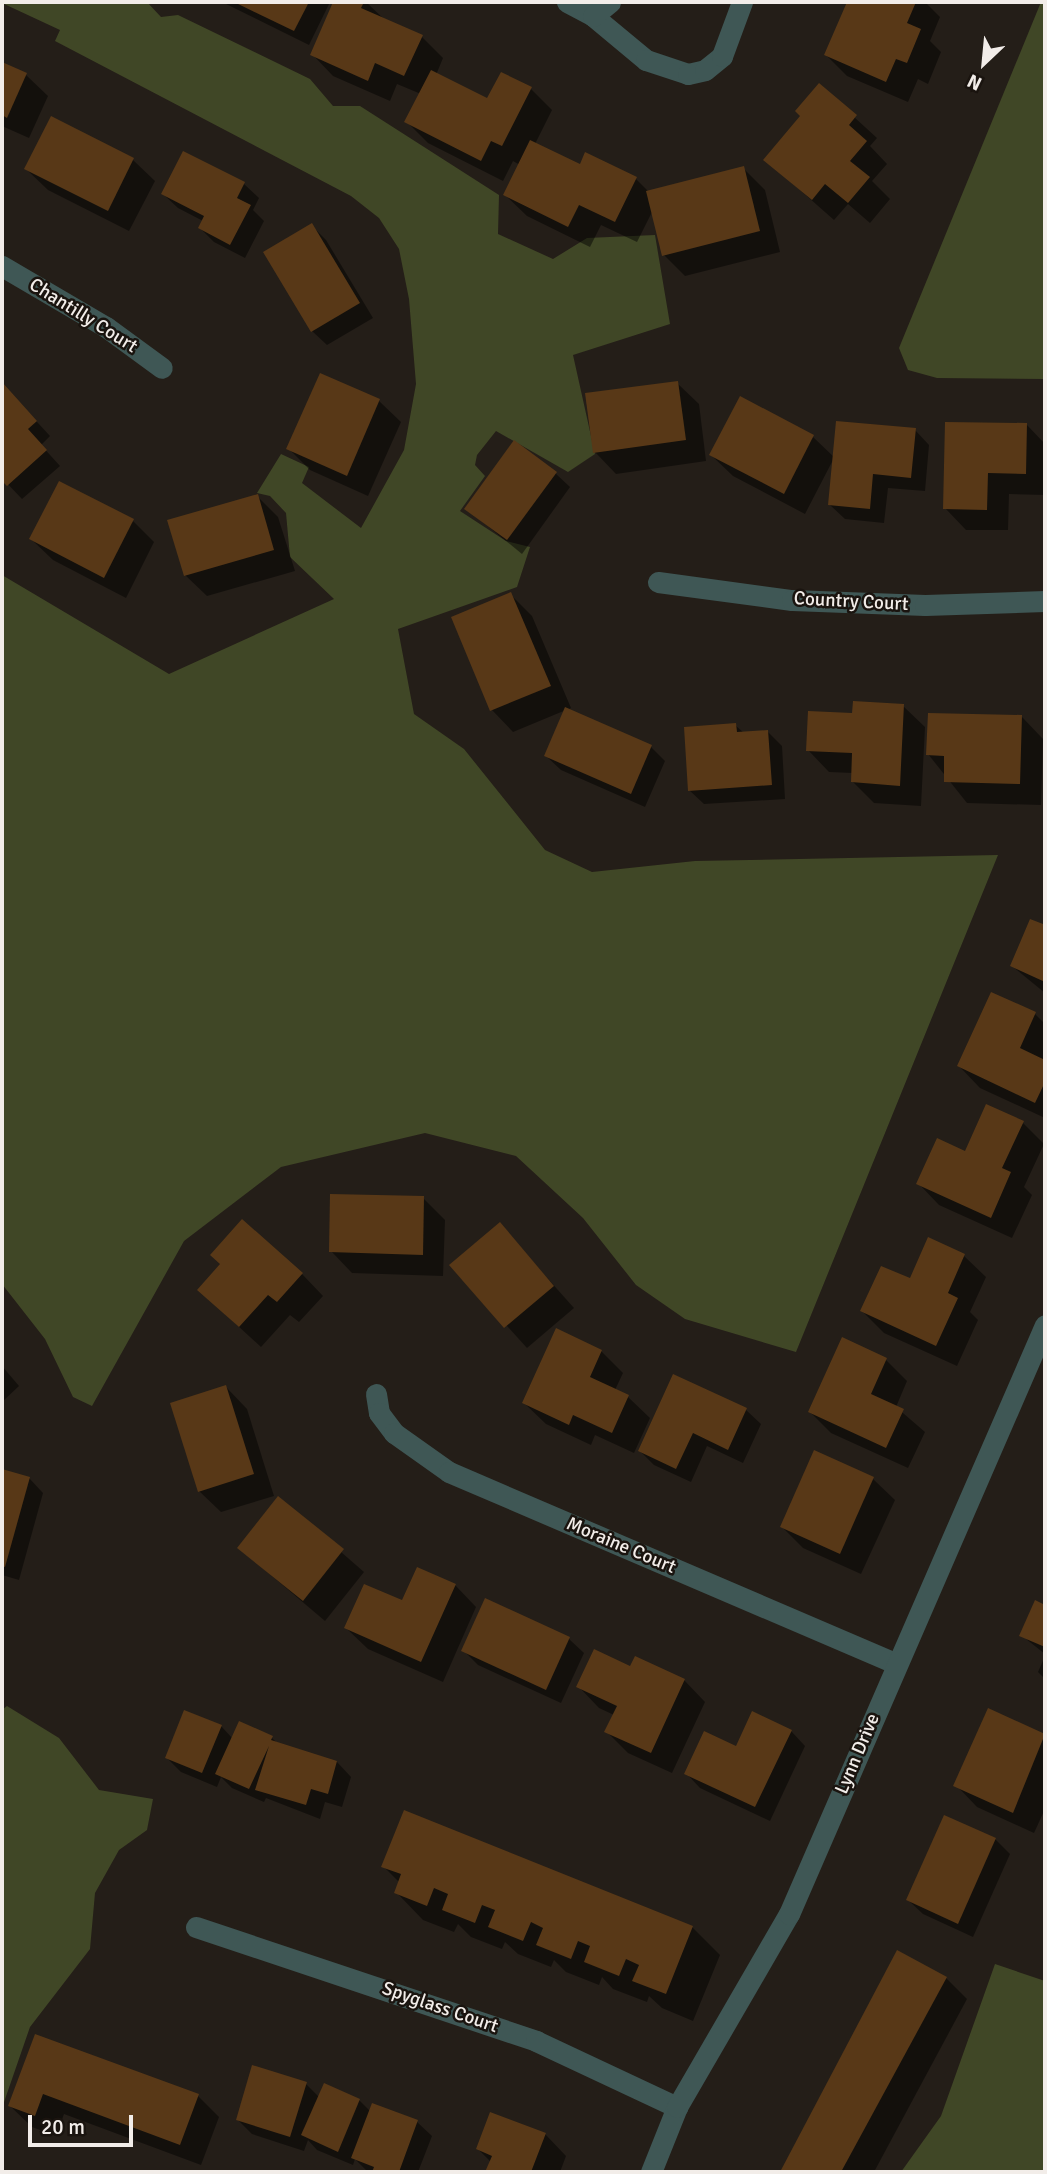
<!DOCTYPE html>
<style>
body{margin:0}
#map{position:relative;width:1047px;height:2174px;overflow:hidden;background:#241e18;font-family:Signika,sans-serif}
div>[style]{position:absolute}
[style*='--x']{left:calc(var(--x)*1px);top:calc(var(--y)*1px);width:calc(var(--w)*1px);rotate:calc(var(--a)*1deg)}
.green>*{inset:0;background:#404726}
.shadow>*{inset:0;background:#0007}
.building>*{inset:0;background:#583817}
.minor>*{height:21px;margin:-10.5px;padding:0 10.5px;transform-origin:10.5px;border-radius:10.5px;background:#3f5755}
span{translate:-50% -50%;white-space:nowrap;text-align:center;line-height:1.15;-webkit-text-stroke:5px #1a140f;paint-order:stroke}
.street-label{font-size:19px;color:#f2ede9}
.frame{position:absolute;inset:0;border:4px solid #f2ede9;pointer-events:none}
.north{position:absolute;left:949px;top:28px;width:70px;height:70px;-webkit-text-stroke:5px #1a140f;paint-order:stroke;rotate:206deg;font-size:19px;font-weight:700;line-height:28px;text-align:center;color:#f2ede9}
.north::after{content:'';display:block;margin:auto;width:24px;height:32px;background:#f2ede9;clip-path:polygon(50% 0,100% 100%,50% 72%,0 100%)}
.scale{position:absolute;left:28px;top:2115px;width:105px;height:32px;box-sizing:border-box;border:4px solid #f2ede9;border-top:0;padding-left:9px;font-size:21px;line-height:24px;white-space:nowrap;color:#f2ede9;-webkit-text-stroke:5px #1a140f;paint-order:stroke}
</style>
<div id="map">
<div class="green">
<div style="clip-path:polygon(147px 2px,161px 17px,178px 15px,310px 79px,333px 106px,360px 106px,499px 195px,498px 234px,553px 259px,587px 238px,655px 235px,670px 324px,573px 355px,595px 454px,568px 472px,496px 431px,477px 455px,475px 465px,485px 476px,460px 511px,506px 541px,530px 547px,517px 587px,398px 629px,414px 714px,464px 749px,545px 850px,592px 872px,695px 861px,998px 855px,796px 1352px,685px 1319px,636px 1285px,583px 1218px,516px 1156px,425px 1133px,281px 1167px,184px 1241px,92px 1406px,73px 1397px,45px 1339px,2px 1284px,2px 575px,169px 674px,334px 599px,290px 557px,286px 513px,270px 496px,257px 493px,281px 454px,309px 467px,302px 483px,361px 528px,404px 450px,416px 384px,409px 299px,399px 249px,379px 218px,351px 196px,55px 41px,60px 30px,2px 3px)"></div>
<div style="clip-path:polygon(1041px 2px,1045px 2px,1045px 379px,937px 378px,908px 370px,899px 348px)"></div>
<div style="clip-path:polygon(7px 1706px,59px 1738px,99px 1790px,153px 1799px,147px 1830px,119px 1850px,95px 1893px,90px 1949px,30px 2027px,2px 2108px,2px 1710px)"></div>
<div style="clip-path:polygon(995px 1964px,1045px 1981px,1045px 2172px,901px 2172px,941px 2116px)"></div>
</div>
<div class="shadow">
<div style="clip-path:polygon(222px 2px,330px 2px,309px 45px)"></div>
<div style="clip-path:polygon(335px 2px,366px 2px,385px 20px,422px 37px,443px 58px,436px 75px,488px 101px,531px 89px,552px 110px,535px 144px,580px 166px,636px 179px,649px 192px,743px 168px,765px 190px,780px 252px,685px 276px,664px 255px,653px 210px,637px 242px,601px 225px,590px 247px,527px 216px,505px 195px,520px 165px,513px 161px,503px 181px,428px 143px,407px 122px,421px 94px,397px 84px,390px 101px,333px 76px,312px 54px)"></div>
<div style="clip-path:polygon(849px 2px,925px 2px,940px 17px,930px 41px,941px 52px,928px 84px,918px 79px,908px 102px,847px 76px,826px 55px)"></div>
<div style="clip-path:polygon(2px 64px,26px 75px,48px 96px,29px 138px,2px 126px)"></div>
<div style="clip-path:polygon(819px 85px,877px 138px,870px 146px,887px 164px,872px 181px,890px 199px,870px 223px,848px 204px,834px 220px,766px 160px,802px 116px)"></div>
<div style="clip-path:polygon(52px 118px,133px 160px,155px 181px,129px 231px,48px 190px,26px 169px)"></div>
<div style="clip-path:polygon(184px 153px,244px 184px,259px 198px,253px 210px,264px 221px,245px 258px,214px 242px,200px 228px,203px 221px,178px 208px,163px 194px)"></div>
<div style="clip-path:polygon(311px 225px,326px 240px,373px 318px,327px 345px,312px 331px)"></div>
<div style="clip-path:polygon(321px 375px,379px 401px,401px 422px,368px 496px,310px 470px,288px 448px)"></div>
<div style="clip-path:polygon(677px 383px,699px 404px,706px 461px,616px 474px,595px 452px)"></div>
<div style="clip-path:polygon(2px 384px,50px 436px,41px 445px,60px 466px,22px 499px,2px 478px)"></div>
<div style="clip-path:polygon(1027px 425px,1045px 444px,1045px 495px,1009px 494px,1008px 530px,966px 530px,945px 508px)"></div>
<div style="clip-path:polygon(915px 430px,929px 445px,925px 491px,888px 488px,884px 523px,845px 519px,830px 505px,834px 458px,805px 514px,733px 476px,711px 455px,813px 437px,835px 458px)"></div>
<div style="clip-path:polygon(555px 473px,570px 487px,522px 554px,467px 509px)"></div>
<div style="clip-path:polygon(257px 496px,278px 517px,295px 571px,207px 596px,185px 575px)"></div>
<div style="clip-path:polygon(133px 521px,154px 542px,126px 598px,53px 560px,31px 539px)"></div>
<div style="clip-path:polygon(510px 594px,532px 616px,571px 708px,567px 710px,651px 747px,665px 761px,645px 807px,561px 770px,546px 756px,566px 710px,513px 732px,492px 710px,453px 618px)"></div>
<div style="clip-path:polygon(903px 706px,925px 727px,921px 806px,874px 803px,853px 782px,853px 773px,829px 772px,808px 750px,854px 715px)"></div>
<div style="clip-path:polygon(1022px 717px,1043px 739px,1041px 805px,967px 803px,928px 754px)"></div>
<div style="clip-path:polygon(735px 725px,744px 733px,767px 731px,782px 746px,785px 799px,704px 804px,689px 790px)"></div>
<div style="clip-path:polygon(1045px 923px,1045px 993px,1012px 966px)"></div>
<div style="clip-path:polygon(1035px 1014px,1045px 1024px,1045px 1118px,980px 1088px,959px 1066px)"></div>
<div style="clip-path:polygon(1023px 1123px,1044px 1144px,1024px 1187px,1032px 1195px,1012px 1238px,939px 1205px,918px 1183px)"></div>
<div style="clip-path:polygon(423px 1198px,445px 1220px,443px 1276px,352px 1273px,331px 1251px)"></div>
<div style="clip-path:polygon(499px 1224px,574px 1308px,527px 1348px,452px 1265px)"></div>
<div style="clip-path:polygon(964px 1256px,986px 1277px,970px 1312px,978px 1320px,957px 1366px,884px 1333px,862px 1311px,910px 1280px)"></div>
<div style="clip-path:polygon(302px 1274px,323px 1296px,299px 1322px,290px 1315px,261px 1347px,199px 1290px)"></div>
<div style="clip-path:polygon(601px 1351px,623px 1373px,615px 1390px,628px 1397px,650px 1418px,634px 1453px,595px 1435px,591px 1445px,546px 1424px,524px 1403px)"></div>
<div style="clip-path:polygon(886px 1360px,907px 1381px,896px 1407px,925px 1432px,908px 1468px,831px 1433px,810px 1412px)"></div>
<div style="clip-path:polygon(2px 1366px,19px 1386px,2px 1402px)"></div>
<div style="clip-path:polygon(674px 1376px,746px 1410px,761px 1424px,743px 1463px,707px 1446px,691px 1482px,654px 1465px,640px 1451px)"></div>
<div style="clip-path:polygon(226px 1387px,247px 1409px,274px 1496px,221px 1512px,199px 1491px)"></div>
<div style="clip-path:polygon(2px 1471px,29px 1478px,43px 1493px,19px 1580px,2px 1575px)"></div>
<div style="clip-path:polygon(873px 1479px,895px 1500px,861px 1574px,803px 1548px,782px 1527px)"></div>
<div style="clip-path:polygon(279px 1498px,364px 1572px,325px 1621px,239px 1548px)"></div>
<div style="clip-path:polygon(455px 1585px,476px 1607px,443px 1682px,368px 1649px,346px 1628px)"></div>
<div style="clip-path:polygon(486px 1601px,569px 1639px,584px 1653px,561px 1703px,478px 1665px,464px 1651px)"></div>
<div style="clip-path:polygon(1036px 1603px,1045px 1607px,1045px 1654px,1021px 1635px)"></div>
<div style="clip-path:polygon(1045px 1656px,1045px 1679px,1038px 1672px)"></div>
<div style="clip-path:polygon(631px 1668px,684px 1680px,705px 1702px,672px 1773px,628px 1753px,607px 1732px,614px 1715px,599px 1708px,578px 1686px)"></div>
<div style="clip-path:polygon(989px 1711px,1045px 1736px,1045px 1809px,1034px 1833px,977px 1807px,956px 1785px)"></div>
<div style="clip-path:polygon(221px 1726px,233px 1739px,272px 1738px,279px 1745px,337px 1762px,351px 1777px,342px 1807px,325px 1802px,320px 1819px,266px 1798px,264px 1802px,232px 1788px,221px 1777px,217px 1787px,181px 1772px,167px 1758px)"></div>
<div style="clip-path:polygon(791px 1731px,805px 1746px,770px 1821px,700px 1788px,686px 1773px,737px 1748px)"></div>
<div style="clip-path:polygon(995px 1839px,1010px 1854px,973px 1937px,923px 1914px,908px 1900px)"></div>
<div style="clip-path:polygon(383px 1866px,692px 1927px,720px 1955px,693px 2021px,662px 2008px,649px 1996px,647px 2002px,613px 1989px,602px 1977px,599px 1985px,566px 1972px,554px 1960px,551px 1967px,518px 1954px,505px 1942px,502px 1949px,471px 1937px,458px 1924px,454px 1932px,423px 1920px,396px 1892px,399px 1882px)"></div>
<div style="clip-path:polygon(898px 1953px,946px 1978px,967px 1999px,874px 2172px,782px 2172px)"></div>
<div style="clip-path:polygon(36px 2036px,198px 2096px,219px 2117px,201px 2165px,64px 2114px,56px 2136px,32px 2127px,10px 2106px)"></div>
<div style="clip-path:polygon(306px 2084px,319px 2097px,359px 2100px,370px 2111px,417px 2122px,432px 2136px,418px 2172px,368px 2172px,355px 2159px,353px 2165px,317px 2150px,308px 2140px,304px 2151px,252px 2134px,238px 2120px)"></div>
<div style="clip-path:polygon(545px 2134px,566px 2156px,560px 2172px,487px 2172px,491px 2162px,478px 2149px)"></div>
</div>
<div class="building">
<div style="clip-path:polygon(234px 2px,309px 2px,294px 31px)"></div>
<div style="clip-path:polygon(333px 2px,364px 2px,361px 8px,423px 35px,404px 76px,375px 63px,368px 81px,310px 55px)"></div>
<div style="clip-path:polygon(847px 2px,916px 2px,907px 23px,921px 29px,907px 63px,896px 59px,886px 82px,824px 55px)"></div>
<div style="clip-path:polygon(2px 62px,27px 73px,7px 118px,2px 115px)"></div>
<div style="clip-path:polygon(431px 70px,487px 98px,501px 72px,532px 87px,502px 146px,491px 141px,481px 161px,404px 122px)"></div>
<div style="clip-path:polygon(819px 83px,857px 115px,849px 125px,867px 141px,850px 161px,870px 177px,848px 203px,825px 184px,812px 200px,763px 160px,800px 116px,795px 111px)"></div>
<div style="clip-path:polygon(51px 116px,134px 158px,108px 211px,24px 169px)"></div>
<div style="clip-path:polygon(530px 140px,580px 164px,585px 152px,637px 177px,615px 222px,579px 205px,568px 227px,503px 195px)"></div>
<div style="clip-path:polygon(183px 151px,245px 182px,237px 198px,251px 205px,230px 245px,198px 228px,204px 216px,161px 194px)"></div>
<div style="clip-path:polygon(744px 166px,760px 231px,662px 256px,646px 191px)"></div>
<div style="clip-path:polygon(312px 223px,360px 303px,311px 332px,263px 252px)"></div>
<div style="clip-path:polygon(320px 373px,380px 399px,347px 476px,286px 449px)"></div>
<div style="clip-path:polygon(678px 381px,686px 440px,593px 453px,585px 393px)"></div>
<div style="clip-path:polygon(2px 382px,37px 421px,28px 429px,47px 450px,7px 486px,2px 481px)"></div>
<div style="clip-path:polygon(740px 396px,814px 435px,784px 494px,709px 455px)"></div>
<div style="clip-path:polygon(836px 421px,916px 428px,911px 478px,873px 474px,870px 509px,828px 505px)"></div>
<div style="clip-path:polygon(945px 422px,1027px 423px,1026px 474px,988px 473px,987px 510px,943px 509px)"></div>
<div style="clip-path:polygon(514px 440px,557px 472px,507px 540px,464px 509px)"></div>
<div style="clip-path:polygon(59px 481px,134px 519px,104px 578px,29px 539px)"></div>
<div style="clip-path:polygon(258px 494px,274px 550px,184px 576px,167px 520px)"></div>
<div style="clip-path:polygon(511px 592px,551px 686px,490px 711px,451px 617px)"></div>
<div style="clip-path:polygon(853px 701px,904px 704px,900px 786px,851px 782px,852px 753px,806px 751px,808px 711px,852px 713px)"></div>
<div style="clip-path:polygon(565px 707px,652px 745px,631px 794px,544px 756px)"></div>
<div style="clip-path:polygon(928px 713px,1022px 715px,1020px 784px,944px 782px,944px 756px,926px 755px)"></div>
<div style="clip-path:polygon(736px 723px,737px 732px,768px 730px,772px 785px,688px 791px,684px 727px)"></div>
<div style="clip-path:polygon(1030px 919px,1043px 924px,1045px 919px,1045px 982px,1010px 966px)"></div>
<div style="clip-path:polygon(991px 992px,1036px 1012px,1020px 1048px,1045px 1060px,1045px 1082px,1035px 1103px,957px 1066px)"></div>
<div style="clip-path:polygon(986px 1104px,1024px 1121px,1002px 1168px,1011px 1172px,991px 1218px,916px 1184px,937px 1138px,965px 1151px)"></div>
<div style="clip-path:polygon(330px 1194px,424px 1196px,423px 1255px,329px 1252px)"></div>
<div style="clip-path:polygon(242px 1219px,303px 1273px,277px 1302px,268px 1295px,239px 1327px,197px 1290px,220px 1264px,210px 1255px)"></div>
<div style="clip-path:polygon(500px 1222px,554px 1286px,504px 1328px,449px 1265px)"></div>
<div style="clip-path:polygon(928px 1237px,965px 1254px,948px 1293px,958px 1298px,936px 1346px,860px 1311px,881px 1266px,910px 1278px)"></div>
<div style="clip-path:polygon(556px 1328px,602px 1350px,590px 1377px,629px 1395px,612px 1433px,573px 1415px,569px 1425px,522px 1403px)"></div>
<div style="clip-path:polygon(842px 1337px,887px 1358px,871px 1394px,904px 1409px,886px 1448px,808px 1412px)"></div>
<div style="clip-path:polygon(673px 1374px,747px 1408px,728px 1450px,693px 1433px,676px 1469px,638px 1451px)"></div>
<div style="clip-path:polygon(226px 1385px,254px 1474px,198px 1492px,170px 1403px)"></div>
<div style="clip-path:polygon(814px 1450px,874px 1477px,840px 1554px,780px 1527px)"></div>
<div style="clip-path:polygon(2px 1469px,30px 1477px,5px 1567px,2px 1566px)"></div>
<div style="clip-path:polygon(278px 1496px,344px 1549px,303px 1601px,237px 1548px)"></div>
<div style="clip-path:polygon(417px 1567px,456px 1584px,421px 1662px,344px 1628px,364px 1584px,402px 1600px)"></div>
<div style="clip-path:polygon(485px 1598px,570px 1637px,546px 1690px,461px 1651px)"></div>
<div style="clip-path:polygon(1035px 1600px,1045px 1605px,1045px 1647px,1019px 1636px)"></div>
<div style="clip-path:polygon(594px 1649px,630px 1666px,635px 1656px,685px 1679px,651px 1753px,604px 1732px,617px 1706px,576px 1687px)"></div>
<div style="clip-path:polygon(988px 1708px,1045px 1734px,1013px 1813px,953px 1786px)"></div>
<div style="clip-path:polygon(184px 1710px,222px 1725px,202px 1773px,165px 1758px)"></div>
<div style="clip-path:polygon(752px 1711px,792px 1730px,755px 1807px,684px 1774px,704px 1731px,736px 1746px)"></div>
<div style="clip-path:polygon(239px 1721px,273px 1736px,271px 1740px,337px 1761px,328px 1794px,311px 1789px,306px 1805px,255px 1790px,269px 1746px,249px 1789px,215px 1774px)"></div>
<div style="clip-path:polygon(404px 1810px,693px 1926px,666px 1994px,632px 1981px,639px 1965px,626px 1959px,619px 1976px,584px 1962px,590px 1946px,578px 1941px,571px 1959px,536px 1945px,543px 1928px,531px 1922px,523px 1941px,488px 1927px,495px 1910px,482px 1905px,475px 1923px,442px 1910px,448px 1894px,434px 1888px,427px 1906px,394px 1893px,401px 1874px,381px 1867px)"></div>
<div style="clip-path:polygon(944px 1815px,996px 1838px,958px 1924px,906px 1900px)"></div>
<div style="clip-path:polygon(897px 1950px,947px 1977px,841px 2172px,780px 2172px)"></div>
<div style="clip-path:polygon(35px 2034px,199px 2094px,180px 2145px,43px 2094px,35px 2116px,8px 2106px)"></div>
<div style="clip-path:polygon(252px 2065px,307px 2082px,290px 2137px,236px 2120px)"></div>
<div style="clip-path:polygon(324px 2083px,360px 2099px,338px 2152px,301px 2135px)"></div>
<div style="clip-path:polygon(372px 2103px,418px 2120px,399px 2172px,372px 2172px,374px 2167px,351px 2158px)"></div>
<div style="clip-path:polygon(490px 2112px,546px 2133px,531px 2172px,485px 2172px,492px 2156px,476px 2149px)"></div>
</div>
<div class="minor">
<div style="--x:567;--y:2;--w:30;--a:28"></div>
<div style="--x:593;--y:16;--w:69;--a:39.7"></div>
<div style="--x:646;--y:60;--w:44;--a:18.4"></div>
<div style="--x:688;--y:74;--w:17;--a:-13"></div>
<div style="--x:705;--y:70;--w:22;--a:-39"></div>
<div style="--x:722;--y:56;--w:58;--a:-69.7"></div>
<div style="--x:593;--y:16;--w:22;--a:-39"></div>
<div style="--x:2;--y:266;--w:121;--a:30.4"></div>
<div style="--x:106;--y:327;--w:69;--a:36.2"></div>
<div style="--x:658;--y:582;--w:135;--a:7.7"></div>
<div style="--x:792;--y:600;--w:133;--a:2.2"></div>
<div style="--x:925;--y:605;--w:120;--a:-1.9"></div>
<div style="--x:376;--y:1394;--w:19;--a:81"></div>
<div style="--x:379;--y:1413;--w:25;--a:53"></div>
<div style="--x:394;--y:1433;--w:67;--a:35.3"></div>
<div style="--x:449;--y:1472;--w:486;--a:23.2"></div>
<div style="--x:196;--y:1927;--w:359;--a:18.5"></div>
<div style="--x:536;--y:2041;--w:156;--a:25.1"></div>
<div style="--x:651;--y:2172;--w:70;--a:-68.2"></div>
<div style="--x:677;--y:2107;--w:223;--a:-59.9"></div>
<div style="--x:789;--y:1914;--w:642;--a:-66.51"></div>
</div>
<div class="street-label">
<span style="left:83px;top:316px;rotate:32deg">Chantilly Court</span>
<span style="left:851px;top:602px;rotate:3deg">Country Court</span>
<span style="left:621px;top:1546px;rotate:23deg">Moraine Court</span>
<span style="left:858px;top:1754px;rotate:-67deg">Lynn Drive</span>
<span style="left:440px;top:2008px;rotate:19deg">Spyglass Court</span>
</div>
<div class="frame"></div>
<div class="north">N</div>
<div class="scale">20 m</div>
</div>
